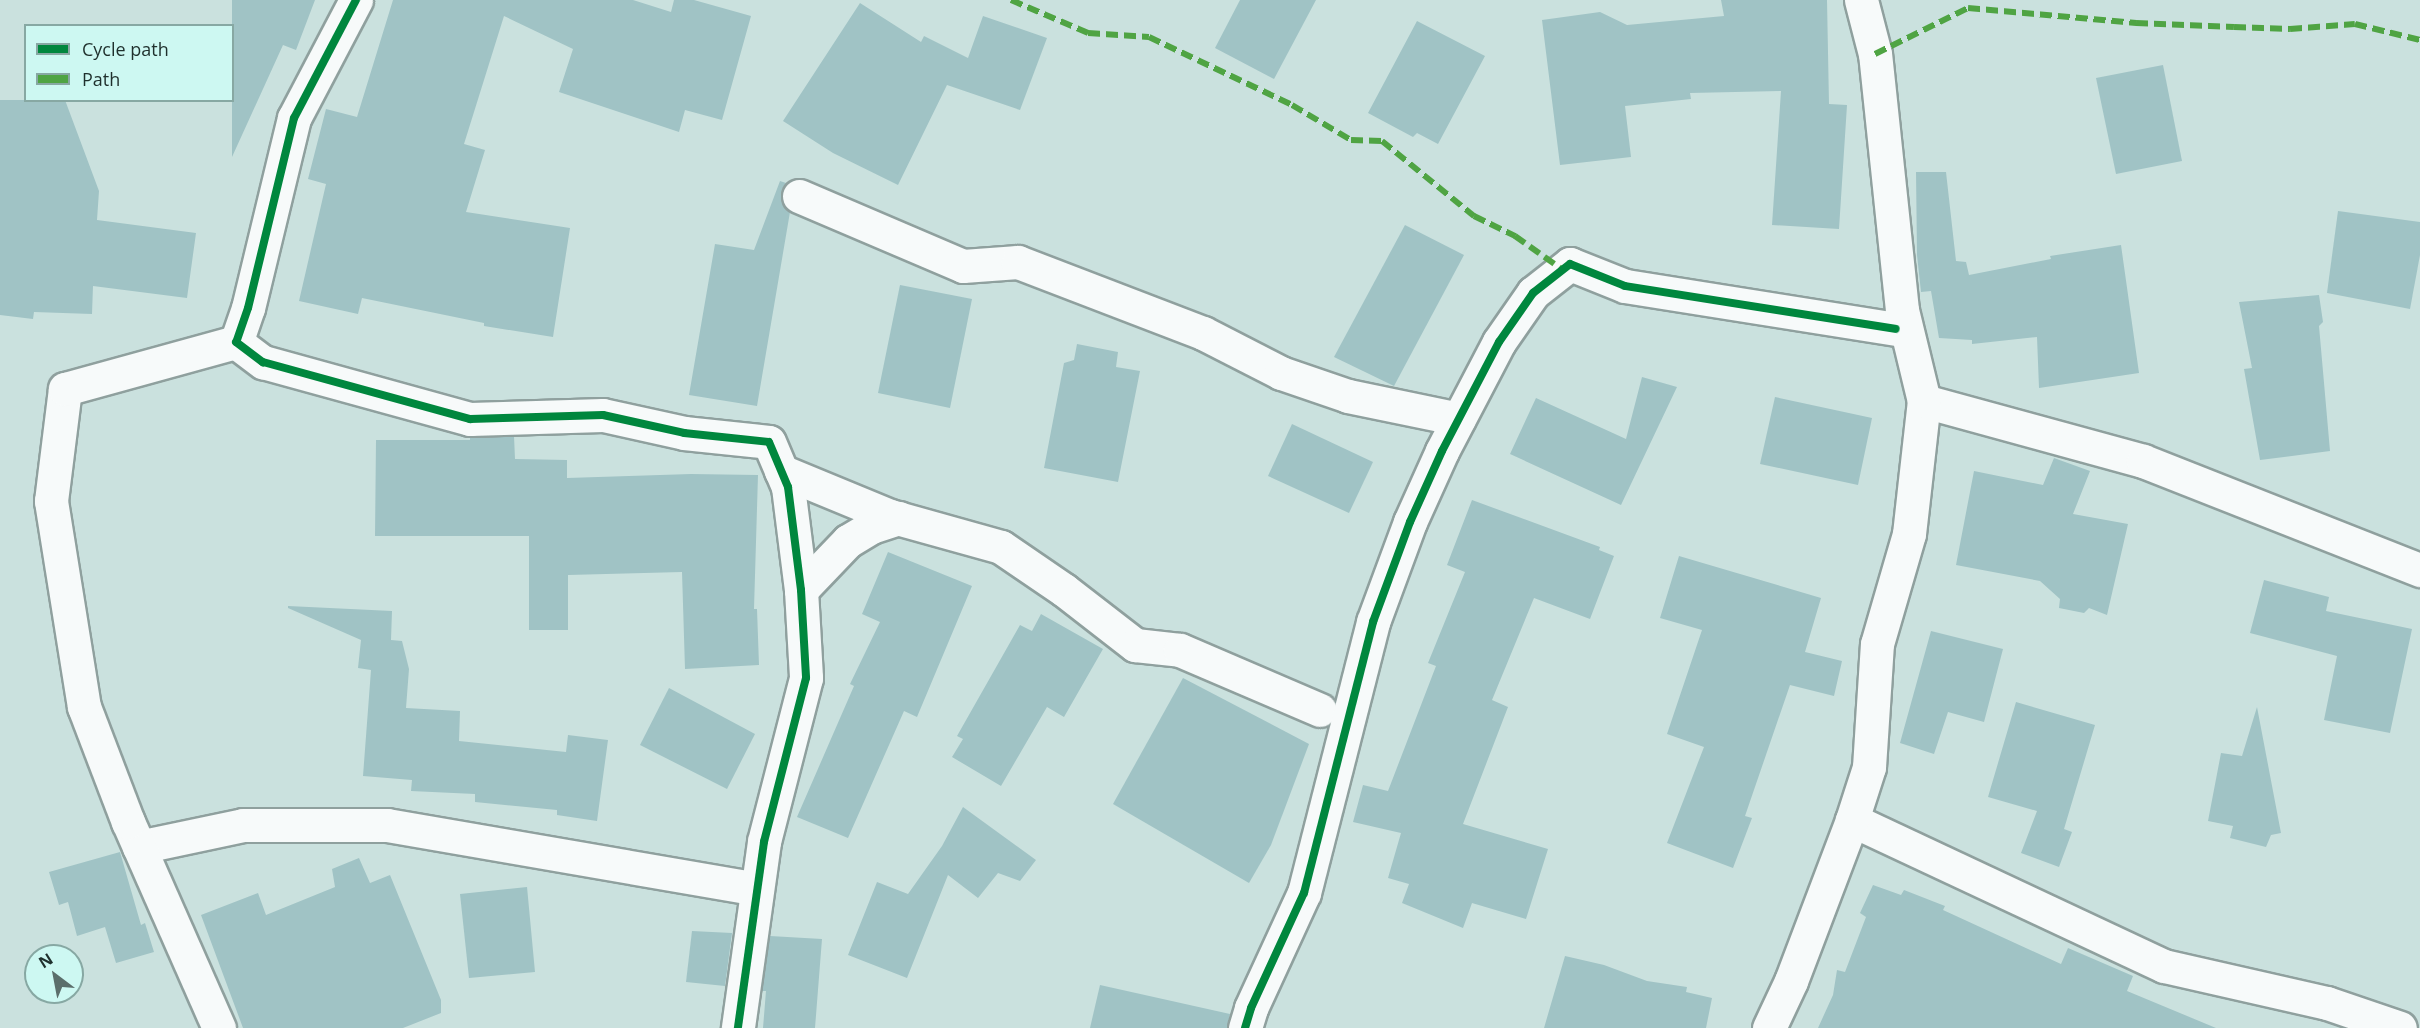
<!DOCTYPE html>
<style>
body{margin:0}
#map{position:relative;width:2420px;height:1028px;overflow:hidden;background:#cae1de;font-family:"Open Sans",sans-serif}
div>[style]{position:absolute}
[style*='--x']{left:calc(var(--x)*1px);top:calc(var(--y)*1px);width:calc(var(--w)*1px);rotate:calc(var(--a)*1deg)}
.building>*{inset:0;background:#a0c3c5}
.roads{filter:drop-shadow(2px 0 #8fa09e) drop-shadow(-2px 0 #8fa09e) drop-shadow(0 2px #8fa09e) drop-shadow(0 -2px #8fa09e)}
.minor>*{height:33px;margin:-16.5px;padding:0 16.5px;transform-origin:16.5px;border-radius:16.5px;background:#f7fafa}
.quiet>*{height:6px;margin-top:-3px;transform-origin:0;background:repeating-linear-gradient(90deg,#4fa443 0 12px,transparent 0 18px)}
.cycleway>*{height:8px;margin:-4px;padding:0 4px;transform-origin:4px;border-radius:4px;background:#00873e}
span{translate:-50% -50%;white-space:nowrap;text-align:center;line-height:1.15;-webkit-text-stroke:5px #cdf8f2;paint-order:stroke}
.legend{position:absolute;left:24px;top:24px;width:210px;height:78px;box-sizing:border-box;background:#cdf8f2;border:2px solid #87a8a3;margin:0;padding:8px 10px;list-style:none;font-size:18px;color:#1f302d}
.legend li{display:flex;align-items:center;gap:12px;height:30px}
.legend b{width:30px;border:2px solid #87a8a3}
.north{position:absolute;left:24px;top:944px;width:60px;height:60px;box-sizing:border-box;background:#cdf8f2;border:2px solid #87a8a3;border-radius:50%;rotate:328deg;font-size:16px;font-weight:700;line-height:24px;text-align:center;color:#1f302d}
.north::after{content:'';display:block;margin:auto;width:21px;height:27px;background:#5b6e6b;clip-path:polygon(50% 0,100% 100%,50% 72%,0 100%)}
</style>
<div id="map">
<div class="building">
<div style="clip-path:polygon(232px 0,315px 0,296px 50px,283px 45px,232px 157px)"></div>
<div style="clip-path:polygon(393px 0,633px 0,671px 12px,674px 0,694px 0,751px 16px,722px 120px,685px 110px,679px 132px,559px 92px,573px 49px,504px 16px,464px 144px,485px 150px,466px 212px,570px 228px,553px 337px,484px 326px,484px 323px,362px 298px,358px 314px,299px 301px,326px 184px,308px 179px,326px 109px,357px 117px)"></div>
<div style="clip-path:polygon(1240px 0,1316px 0,1274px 79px,1215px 48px)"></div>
<div style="clip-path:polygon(1721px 0,1827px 0,1829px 104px,1847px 105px,1839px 229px,1772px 225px,1781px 91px,1690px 93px,1691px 99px,1625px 106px,1631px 157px,1560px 165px,1542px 20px,1600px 12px,1627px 25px,1724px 16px)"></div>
<div style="clip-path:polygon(860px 3px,921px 42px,924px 36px,968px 58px,983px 16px,1047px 38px,1020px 110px,947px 85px,898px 185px,833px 153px,783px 121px)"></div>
<div style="clip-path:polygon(1417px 21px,1485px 56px,1438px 144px,1417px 133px,1413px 137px,1368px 113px)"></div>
<div style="clip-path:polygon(2163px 65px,2182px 161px,2116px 174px,2096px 78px)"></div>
<div style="clip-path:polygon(0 100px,65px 100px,99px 191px,97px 220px,196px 233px,187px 298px,93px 286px,92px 314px,34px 312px,33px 319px,0 315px)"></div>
<div style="clip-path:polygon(1916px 172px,1946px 172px,1956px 261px,1966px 262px,1969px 275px,2051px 259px,2050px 256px,2121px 245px,2139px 373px,2039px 388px,2037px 337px,1972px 344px,1972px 340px,1939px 338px,1931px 291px,1921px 292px,1917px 255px)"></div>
<div style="clip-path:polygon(780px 181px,786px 183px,782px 189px,781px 199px,790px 212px,757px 406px,689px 395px,715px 244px,754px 250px)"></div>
<div style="clip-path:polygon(2338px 211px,2420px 222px,2420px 255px,2410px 309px,2327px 293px)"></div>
<div style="clip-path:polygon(1405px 225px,1464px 255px,1394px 386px,1334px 357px)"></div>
<div style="clip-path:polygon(900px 285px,972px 299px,950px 408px,878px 393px)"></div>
<div style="clip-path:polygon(2319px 295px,2323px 322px,2319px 326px,2330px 451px,2260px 460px,2244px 369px,2252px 368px,2239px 302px)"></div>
<div style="clip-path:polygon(1077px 344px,1118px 352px,1116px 367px,1140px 371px,1118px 482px,1044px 468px,1064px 363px,1074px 360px)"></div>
<div style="clip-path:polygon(1642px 377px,1677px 387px,1621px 505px,1510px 454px,1536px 398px,1626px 439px)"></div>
<div style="clip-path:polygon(1775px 397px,1872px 418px,1858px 485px,1760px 464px)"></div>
<div style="clip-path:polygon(1292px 424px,1373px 462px,1349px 513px,1268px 476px)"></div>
<div style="clip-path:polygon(514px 436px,515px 459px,567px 460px,567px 478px,691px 474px,758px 475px,754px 609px,757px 609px,759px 665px,685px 669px,682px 572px,568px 575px,568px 630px,529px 630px,529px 536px,375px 536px,376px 440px,470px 440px,470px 438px)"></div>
<div style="clip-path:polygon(2054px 458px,2090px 471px,2073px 514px,2128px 524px,2107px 615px,2089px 608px,2084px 613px,2059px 608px,2060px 599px,2040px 581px,1956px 565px,1974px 471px,2043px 485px)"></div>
<div style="clip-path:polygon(1472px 500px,1600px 547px,1599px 550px,1614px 556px,1590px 619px,1534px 598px,1492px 700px,1508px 707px,1463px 824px,1548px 849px,1526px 919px,1472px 903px,1463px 928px,1402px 903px,1409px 884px,1388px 878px,1401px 833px,1353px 822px,1363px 785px,1388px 791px,1436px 666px,1428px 663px,1465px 572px,1447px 565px)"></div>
<div style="clip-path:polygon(888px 552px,972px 586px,917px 717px,904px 711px,848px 838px,797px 817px,854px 686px,850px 684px,880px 622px,862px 614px)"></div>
<div style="clip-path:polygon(1679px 556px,1821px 598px,1805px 652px,1842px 661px,1834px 696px,1790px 685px,1745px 816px,1752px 818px,1733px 868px,1667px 843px,1704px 747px,1667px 734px,1702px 630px,1660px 618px)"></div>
<div style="clip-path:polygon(2264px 580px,2329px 597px,2326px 611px,2412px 629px,2390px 733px,2324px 720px,2337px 656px,2250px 633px)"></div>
<div style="clip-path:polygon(288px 606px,392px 611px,391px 640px,402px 641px,409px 669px,406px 708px,460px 711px,459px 741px,566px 752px,568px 735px,608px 740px,597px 821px,557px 815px,557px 810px,475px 802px,475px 794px,411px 791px,412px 780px,363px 776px,371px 670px,358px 668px,361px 640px,288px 608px)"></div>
<div style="clip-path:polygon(1041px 614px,1103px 649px,1064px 717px,1047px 707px,1001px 786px,952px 757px,963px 739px,957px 736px,1020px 625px,1032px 631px)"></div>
<div style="clip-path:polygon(1931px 631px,2003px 649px,1984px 722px,1948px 712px,1934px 754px,1900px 743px)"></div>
<div style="clip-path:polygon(1183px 678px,1309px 744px,1271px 845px,1249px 883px,1113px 804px)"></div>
<div style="clip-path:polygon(669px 688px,755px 734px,727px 789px,640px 745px)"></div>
<div style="clip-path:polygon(2016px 702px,2095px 725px,2064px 829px,2072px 832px,2059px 867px,2021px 853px,2037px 811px,1988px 797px)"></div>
<div style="clip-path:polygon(2257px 707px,2281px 833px,2271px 835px,2266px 847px,2230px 838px,2233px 826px,2208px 821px,2221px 753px,2242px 756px)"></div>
<div style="clip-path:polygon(963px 807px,1036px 860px,1020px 881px,998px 873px,978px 898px,948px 875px,907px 978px,848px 955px,877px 882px,908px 894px,942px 846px)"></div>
<div style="clip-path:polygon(120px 852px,141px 925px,145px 923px,154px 952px,116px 963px,105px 927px,77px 936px,68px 902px,59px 905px,49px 872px)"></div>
<div style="clip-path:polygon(359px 858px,370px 883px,390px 875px,441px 1000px,441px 1013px,403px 1028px,243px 1028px,201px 915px,258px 893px,266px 915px,335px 887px,332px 869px)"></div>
<div style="clip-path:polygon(1873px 885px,1901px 895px,1904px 890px,1945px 906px,1943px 910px,2061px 964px,2068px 948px,2133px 976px,2127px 991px,2216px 1028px,1818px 1028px,1833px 995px,1837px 970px,1845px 972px,1866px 917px,1860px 913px)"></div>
<div style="clip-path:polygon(527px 887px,535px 972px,469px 978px,460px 894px)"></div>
<div style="clip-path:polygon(692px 931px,732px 933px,725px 986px,686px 982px)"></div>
<div style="clip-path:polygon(770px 936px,822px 939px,815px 1028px,763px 1028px,766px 991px,762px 991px)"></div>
<div style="clip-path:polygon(1565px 956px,1604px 965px,1647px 981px,1687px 987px,1686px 992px,1712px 998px,1706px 1028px,1544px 1028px)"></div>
<div style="clip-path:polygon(1100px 985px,1230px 1014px,1227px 1028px,1090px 1028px)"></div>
</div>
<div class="roads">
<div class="minor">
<div style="--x:356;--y:0;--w:133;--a:117.7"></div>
<div style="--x:294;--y:118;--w:195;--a:103.6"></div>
<div style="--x:248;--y:308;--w:36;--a:109"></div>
<div style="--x:236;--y:342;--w:34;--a:37"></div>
<div style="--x:263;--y:362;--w:215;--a:15.4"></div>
<div style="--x:470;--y:419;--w:133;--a:-1.7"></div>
<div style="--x:603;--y:415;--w:83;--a:12.5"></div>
<div style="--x:684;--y:433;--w:85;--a:6"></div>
<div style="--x:769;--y:442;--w:49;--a:67.1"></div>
<div style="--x:788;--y:487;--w:104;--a:82.8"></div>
<div style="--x:801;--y:590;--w:88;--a:86.7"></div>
<div style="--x:806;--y:678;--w:169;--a:104.4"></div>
<div style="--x:764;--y:842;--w:188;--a:98"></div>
<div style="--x:799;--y:196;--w:178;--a:23.1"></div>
<div style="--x:963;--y:266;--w:55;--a:-4.2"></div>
<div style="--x:1018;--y:262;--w:198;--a:21"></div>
<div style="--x:1203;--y:333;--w:88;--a:27.1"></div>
<div style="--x:1281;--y:373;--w:71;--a:18.9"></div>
<div style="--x:1348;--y:396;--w:113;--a:11.7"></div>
<div style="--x:1924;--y:401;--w:227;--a:15.3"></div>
<div style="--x:2143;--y:461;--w:298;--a:21.5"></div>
<div style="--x:781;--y:471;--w:118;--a:22.4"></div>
<div style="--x:890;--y:516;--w:115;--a:15.6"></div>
<div style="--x:1001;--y:547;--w:76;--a:34.3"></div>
<div style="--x:1064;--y:590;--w:90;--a:37.8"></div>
<div style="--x:1135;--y:645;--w:45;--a:6.3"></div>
<div style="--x:1180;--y:650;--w:152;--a:23.2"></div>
<div style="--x:801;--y:590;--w:68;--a:-46.2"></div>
<div style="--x:848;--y:541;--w:27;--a:-31"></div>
<div style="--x:871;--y:527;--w:29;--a:-18"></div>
<div style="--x:1852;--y:820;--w:344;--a:25.1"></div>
<div style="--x:2164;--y:966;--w:167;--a:12.8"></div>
<div style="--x:2327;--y:1003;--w:77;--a:18.9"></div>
<div style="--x:139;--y:847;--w:106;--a:-11.9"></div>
<div style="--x:243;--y:825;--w:144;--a:0"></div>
<div style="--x:387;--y:825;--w:375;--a:9.8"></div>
<div style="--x:219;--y:1028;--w:225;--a:-113.8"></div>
<div style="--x:128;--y:822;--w:123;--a:-110.9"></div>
<div style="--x:84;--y:707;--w:209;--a:-99.1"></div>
<div style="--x:51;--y:501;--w:113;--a:-82.9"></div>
<div style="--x:65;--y:389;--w:177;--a:-15.4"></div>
<div style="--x:1245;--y:1028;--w:21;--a:-73"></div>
<div style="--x:1251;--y:1008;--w:127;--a:-65.3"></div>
<div style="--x:1304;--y:893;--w:280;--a:-75.7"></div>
<div style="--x:1373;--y:622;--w:107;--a:-69.7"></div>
<div style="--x:1410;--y:522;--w:78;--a:-65.7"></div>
<div style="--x:1442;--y:451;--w:123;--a:-62.4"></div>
<div style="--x:1499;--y:342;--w:60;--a:-55.2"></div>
<div style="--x:1533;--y:293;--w:47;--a:-38.1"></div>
<div style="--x:1570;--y:264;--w:59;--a:21.8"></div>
<div style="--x:1625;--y:286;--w:274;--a:9"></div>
<div style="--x:1769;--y:1028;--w:52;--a:-64.9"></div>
<div style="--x:1791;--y:981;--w:172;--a:-69.2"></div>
<div style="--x:1852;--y:820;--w:56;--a:-72.2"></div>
<div style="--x:1869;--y:767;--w:123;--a:-86.3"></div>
<div style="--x:1877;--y:644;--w:115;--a:-73.8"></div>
<div style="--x:1909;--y:534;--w:134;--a:-83.6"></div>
<div style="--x:1924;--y:401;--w:94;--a:-103.6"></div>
<div style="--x:1902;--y:310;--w:257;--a:-96"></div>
<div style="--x:1875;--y:54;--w:56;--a:-104.5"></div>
</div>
</div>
<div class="quiet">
<div style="--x:1011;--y:0;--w:84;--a:23.2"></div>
<div style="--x:1088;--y:33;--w:61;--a:3.8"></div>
<div style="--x:1149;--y:37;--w:158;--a:25.4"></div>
<div style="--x:1292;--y:105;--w:69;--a:30.7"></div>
<div style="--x:1351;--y:140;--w:31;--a:2"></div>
<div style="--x:1382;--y:141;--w:119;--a:39.2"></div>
<div style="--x:1474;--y:216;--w:46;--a:26"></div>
<div style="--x:1515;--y:236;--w:59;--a:35.3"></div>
<div style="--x:1875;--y:54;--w:104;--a:-26.3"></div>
<div style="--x:1968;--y:8;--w:169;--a:5.1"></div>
<div style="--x:2136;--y:23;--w:98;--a:2.3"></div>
<div style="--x:2234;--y:27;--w:56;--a:2"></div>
<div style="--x:2290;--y:29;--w:65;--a:-4.4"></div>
<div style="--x:2355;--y:24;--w:67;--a:13.8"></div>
</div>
<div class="cycleway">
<div style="--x:356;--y:0;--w:133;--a:117.7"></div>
<div style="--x:294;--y:118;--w:195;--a:103.6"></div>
<div style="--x:248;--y:308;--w:36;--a:109"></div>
<div style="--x:236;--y:342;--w:34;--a:37"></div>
<div style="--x:263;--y:362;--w:215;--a:15.4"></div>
<div style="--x:470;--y:419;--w:133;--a:-1.7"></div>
<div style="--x:603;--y:415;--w:83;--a:12.5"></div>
<div style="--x:684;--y:433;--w:85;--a:6"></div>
<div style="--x:769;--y:442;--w:49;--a:67.1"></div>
<div style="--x:788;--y:487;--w:104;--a:82.8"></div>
<div style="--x:801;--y:590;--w:88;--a:86.7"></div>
<div style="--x:806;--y:678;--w:169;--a:104.4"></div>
<div style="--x:764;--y:842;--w:188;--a:98"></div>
<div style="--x:1245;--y:1028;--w:21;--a:-73"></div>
<div style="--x:1251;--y:1008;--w:127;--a:-65.3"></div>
<div style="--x:1304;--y:893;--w:280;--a:-75.7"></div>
<div style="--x:1373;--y:622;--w:107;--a:-69.7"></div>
<div style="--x:1410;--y:522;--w:78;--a:-65.7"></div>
<div style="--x:1442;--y:451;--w:123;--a:-62.4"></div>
<div style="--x:1499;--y:342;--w:60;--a:-55.2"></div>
<div style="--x:1533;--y:293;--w:47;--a:-38.1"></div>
<div style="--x:1570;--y:264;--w:59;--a:21.8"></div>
<div style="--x:1625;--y:286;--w:274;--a:9"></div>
</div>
<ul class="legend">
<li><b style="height:8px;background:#00873e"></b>Cycle path</li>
<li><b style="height:8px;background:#4fa443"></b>Path</li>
</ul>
<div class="north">N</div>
</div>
